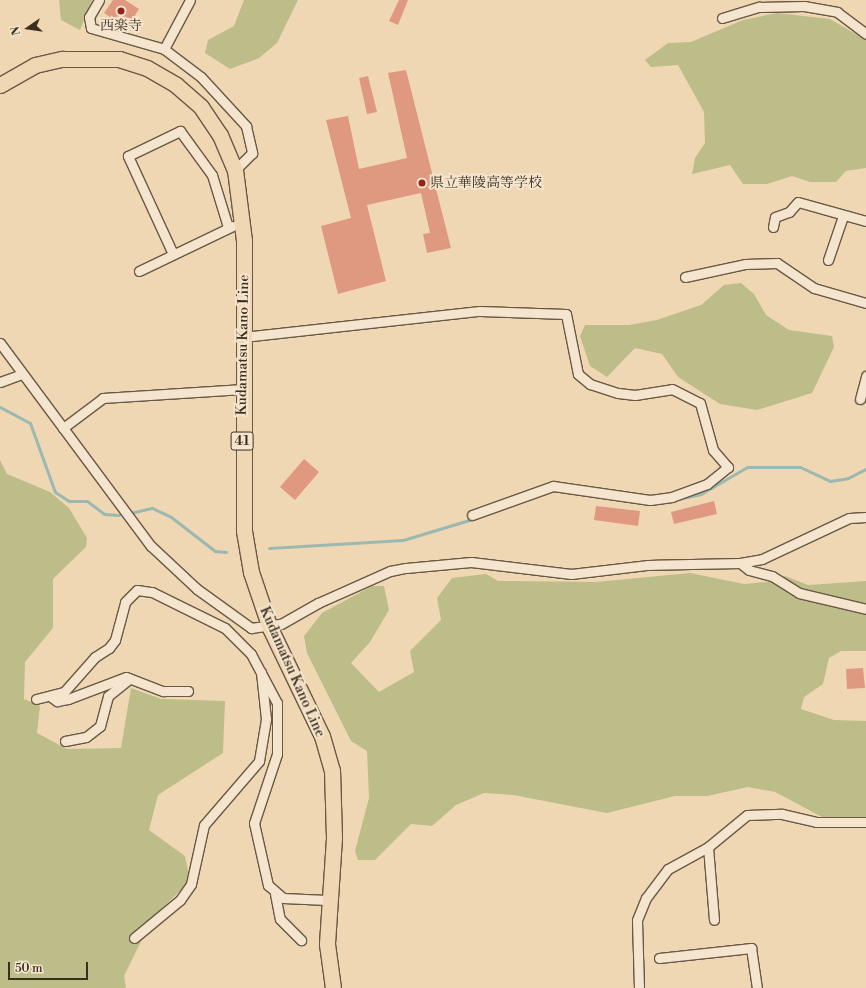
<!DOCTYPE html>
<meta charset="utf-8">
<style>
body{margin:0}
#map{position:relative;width:866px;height:988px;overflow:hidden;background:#f0d7b3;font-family:"Libre Bodoni","Noto Serif JP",serif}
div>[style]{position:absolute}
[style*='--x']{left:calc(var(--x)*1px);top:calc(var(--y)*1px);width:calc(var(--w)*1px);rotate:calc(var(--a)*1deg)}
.green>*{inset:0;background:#bdbd8a}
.stream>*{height:3px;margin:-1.5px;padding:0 1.5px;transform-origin:1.5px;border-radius:1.5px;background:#9bb8b1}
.building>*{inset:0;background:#df9980}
.roads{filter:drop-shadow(1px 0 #685844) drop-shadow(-1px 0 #685844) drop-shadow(0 1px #685844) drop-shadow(0 -1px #685844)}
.minor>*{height:9px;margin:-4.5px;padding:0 4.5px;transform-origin:4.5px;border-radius:4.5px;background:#f5e5ce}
.primary>*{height:15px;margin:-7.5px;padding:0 7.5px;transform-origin:7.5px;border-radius:7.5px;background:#f0d7b3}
.dots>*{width:11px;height:11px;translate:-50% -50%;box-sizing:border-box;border:2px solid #f5e5ce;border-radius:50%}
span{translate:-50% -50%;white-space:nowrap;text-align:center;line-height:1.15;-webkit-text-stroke:4px #f5e5ce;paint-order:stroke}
.shield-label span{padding:1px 3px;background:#f5e5ce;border:1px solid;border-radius:3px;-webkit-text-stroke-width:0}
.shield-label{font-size:13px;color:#3b2e1f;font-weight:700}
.poi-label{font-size:14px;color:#3b2e1f}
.left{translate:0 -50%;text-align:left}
.street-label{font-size:14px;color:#3b2e1f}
.north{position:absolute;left:8px;top:8px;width:40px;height:40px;-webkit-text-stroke:3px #f5e5ce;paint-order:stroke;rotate:257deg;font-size:11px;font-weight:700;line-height:16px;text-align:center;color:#3b2e1f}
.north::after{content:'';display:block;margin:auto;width:14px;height:18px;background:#3b2e1f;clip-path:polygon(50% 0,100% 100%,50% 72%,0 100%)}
.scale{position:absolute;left:8px;top:962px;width:80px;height:18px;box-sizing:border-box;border:2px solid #3b2e1f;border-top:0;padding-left:5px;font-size:12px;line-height:14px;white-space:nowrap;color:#3b2e1f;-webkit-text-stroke:3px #f5e5ce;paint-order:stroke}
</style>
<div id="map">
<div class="green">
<div style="clip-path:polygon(59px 0,92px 0,80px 30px,61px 20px)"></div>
<div style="clip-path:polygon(244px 0,298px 0,277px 43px,259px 58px,230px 69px,205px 53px,208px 40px,234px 26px)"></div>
<div style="clip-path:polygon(777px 13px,830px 19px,866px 40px,866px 168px,846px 171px,836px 182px,810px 182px,792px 176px,767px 184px,743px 184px,730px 165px,692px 174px,695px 158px,705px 143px,704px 112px,678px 65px,651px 67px,645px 60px,668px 43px,691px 42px,743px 20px)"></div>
<div style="clip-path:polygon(741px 283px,754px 294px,766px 315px,789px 330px,832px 336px,834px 347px,812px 393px,757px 410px,720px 404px,678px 377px,662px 354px,635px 348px,607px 377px,590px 366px,580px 336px,585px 325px,629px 325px,657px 320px,701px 305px,724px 285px)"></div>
<div style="clip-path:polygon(0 460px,7px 474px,50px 492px,69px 508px,87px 538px,86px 547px,53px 579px,53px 628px,25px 662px,24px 699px,40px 706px,37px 733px,67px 749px,121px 748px,131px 688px,161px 699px,225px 701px,223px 753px,158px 795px,149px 830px,185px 856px,190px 881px,153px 917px,124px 976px,126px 988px,0 988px)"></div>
<div style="clip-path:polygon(690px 573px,744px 584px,767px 582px,785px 576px,808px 585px,866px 581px,866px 651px,841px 651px,829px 658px,823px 684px,804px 697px,801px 709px,834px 720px,866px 721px,866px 828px,822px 817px,775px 792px,748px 787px,707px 796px,675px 796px,607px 813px,513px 795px,484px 793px,456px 805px,432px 826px,411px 824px,375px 860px,358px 860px,355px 851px,369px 798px,367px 751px,351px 741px,307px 653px,304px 636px,322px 613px,372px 586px,384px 586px,389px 610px,370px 642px,351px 663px,379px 692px,414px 672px,410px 651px,441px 620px,437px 598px,452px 578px,486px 574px,498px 581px,596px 582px)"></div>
</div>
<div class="stream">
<div style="--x:0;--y:407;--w:34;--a:28"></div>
<div style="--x:30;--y:423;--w:73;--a:70.1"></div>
<div style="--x:55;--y:492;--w:17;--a:33"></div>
<div style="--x:69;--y:501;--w:18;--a:0"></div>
<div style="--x:87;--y:501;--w:21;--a:37"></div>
<div style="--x:104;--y:514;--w:15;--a:4"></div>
<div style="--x:659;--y:503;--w:43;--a:-12.1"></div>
<div style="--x:701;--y:494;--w:53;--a:-30.4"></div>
<div style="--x:747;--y:467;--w:53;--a:0"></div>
<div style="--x:800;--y:467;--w:33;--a:25"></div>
<div style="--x:830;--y:481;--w:18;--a:-9"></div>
<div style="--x:848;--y:478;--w:20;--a:-27"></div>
<div style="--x:130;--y:513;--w:23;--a:-13"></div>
<div style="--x:152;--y:508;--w:21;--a:25"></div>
<div style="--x:171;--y:517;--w:56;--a:37.7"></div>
<div style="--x:215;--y:551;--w:11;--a:5"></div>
<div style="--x:269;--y:548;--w:134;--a:-3.4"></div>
<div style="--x:403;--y:540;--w:76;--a:-16.8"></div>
</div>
<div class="building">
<div style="clip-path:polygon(113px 0,125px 0,139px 9px,127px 28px,104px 13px)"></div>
<div style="clip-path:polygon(399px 0,408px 0,398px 25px,389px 21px)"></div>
<div style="clip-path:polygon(406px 70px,451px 248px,427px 253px,423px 234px,430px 233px,421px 193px,367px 205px,386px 281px,338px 294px,321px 226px,351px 218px,326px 120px,348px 116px,359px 169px,407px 158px,388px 73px)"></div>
<div style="clip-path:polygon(368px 76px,377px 112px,367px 114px,359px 78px)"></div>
<div style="clip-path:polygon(304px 459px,319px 472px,295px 500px,280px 487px)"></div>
<div style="clip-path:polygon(714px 501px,717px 514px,674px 524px,671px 512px)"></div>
<div style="clip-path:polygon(596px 506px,640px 511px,638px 526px,594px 520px)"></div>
<div style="clip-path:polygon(863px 668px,865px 688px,847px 689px,846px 669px)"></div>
</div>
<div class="roads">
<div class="minor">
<div style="--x:99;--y:0;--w:20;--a:120"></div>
<div style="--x:89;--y:17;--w:11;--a:80"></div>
<div style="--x:91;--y:28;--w:76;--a:16"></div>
<div style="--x:164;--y:49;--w:55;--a:-62"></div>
<div style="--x:722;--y:18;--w:39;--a:-17"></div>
<div style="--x:759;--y:7;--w:45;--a:-1.3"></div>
<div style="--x:804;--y:6;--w:34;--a:10"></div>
<div style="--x:837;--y:12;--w:36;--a:37"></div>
<div style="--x:164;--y:49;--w:46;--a:37.1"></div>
<div style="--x:201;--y:77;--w:67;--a:47.4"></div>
<div style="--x:246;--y:126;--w:28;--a:77"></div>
<div style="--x:252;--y:153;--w:24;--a:135"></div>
<div style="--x:773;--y:227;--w:10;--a:-79"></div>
<div style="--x:775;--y:217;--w:15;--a:-20"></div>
<div style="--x:789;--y:212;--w:13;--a:-48"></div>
<div style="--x:798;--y:202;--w:71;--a:15.6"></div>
<div style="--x:173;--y:254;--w:108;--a:-114.7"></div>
<div style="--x:128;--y:156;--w:58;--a:-25.7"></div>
<div style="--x:180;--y:131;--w:54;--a:54"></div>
<div style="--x:212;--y:175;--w:54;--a:72.9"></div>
<div style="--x:828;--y:260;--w:46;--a:-71.2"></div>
<div style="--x:139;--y:271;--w:104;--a:-25.6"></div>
<div style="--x:685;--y:277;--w:61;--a:-12.2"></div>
<div style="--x:745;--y:264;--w:32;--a:-2"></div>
<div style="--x:777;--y:263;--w:45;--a:34"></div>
<div style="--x:814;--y:288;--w:54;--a:16.1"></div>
<div style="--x:243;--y:337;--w:238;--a:-6.3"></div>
<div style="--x:480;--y:311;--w:86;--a:2"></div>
<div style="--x:566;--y:314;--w:61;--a:78.7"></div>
<div style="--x:578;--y:374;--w:16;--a:40"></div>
<div style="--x:590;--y:384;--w:29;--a:18"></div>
<div style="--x:618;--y:393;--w:17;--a:7"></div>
<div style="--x:635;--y:395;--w:37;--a:-9"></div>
<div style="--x:672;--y:389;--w:31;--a:27"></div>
<div style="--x:700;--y:403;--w:49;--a:74.5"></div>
<div style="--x:713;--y:450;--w:23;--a:49"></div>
<div style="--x:728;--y:467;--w:27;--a:141"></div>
<div style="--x:707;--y:484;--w:37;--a:160"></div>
<div style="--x:672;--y:497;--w:22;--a:172"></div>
<div style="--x:650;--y:500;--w:98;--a:-171.8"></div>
<div style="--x:553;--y:486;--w:86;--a:160.3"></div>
<div style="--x:0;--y:343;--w:253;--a:53.4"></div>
<div style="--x:151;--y:546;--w:63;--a:43.1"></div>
<div style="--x:197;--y:589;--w:67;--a:35.8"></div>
<div style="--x:251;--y:628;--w:30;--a:-8"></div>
<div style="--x:281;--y:624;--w:43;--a:-29.6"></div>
<div style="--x:318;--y:603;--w:79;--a:-24"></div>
<div style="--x:390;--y:571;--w:16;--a:-11"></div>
<div style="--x:406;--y:568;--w:65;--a:-5.3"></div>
<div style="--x:471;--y:562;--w:101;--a:6.8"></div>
<div style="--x:571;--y:574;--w:78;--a:-6.7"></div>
<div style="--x:648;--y:565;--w:92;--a:-1.2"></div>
<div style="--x:740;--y:563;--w:22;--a:-10"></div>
<div style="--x:762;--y:559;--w:96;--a:-25.2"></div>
<div style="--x:849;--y:518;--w:17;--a:-3"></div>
<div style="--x:0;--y:382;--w:23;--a:-20"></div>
<div style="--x:860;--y:399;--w:24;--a:-75"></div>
<div style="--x:63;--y:428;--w:50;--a:-36.9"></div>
<div style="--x:103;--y:398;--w:140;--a:-3.7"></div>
<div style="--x:740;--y:563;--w:11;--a:38"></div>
<div style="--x:749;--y:570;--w:24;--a:15"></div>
<div style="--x:772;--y:576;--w:32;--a:32"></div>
<div style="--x:799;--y:593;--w:69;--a:13.4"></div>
<div style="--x:50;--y:696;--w:9;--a:36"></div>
<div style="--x:57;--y:701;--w:11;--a:-10"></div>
<div style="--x:68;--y:699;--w:62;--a:-20.8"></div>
<div style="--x:126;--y:677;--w:40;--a:21"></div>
<div style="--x:163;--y:691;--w:25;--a:0"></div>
<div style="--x:36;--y:699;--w:29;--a:-14"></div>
<div style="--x:64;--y:692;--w:47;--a:-48.5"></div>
<div style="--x:95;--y:657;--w:17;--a:-33"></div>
<div style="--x:109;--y:648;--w:10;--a:-53"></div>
<div style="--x:115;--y:640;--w:39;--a:-75"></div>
<div style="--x:125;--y:602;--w:17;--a:-45"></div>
<div style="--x:137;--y:590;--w:15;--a:8"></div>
<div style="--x:152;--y:592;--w:81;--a:26.3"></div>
<div style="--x:225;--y:628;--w:37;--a:45"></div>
<div style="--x:251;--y:654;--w:55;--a:62"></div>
<div style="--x:277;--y:703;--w:51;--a:90"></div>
<div style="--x:277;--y:754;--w:73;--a:108.4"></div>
<div style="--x:254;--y:823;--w:64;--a:77.3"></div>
<div style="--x:268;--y:885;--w:20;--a:41"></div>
<div style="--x:283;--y:898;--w:44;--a:2.6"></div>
<div style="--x:65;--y:741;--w:21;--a:-11"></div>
<div style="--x:86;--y:737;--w:18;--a:-38"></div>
<div style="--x:100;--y:726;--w:31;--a:-75"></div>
<div style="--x:108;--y:696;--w:28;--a:-39"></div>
<div style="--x:708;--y:847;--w:73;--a:85.3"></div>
<div style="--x:275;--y:894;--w:25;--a:79"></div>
<div style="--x:280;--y:919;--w:30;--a:45"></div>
<div style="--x:134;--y:938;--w:60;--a:-39.6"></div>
<div style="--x:180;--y:900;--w:19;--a:-55"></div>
<div style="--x:191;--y:884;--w:60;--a:-77.6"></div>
<div style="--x:204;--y:825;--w:84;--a:-49.3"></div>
<div style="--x:259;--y:761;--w:43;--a:-80.5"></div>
<div style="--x:266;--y:719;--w:47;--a:-96.1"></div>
<div style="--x:659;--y:958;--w:93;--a:-6.2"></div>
<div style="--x:751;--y:948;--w:40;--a:81.5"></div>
<div style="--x:639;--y:988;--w:68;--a:-91.7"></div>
<div style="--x:637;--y:920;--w:24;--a:-68"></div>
<div style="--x:646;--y:898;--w:36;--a:-53"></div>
<div style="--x:668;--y:869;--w:46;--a:-28.8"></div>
<div style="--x:708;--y:847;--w:50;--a:-39.4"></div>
<div style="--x:747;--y:815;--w:35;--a:-2"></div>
<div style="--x:782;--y:814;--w:35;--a:13"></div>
<div style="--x:816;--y:822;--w:50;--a:0"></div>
</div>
<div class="primary">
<div style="--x:0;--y:85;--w:40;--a:-29.7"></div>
<div style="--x:35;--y:65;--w:28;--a:-13"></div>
<div style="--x:62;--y:59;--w:57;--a:0"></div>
<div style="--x:119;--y:59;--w:29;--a:18"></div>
<div style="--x:147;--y:68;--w:34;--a:30"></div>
<div style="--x:176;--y:85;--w:33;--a:41"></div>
<div style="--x:201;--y:107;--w:34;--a:56"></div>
<div style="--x:220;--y:135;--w:38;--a:67"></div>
<div style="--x:235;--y:170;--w:71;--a:82.7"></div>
<div style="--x:244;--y:240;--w:291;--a:90"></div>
<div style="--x:244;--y:531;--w:42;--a:80.3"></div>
<div style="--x:251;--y:572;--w:59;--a:71.3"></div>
<div style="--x:270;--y:628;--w:120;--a:64.3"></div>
<div style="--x:322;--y:736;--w:35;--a:74"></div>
<div style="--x:332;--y:770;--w:68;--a:88.3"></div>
<div style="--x:334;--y:838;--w:106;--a:93.8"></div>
<div style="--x:327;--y:944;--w:44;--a:82.2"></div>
</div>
</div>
<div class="dots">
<div style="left:121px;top:11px;background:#8f2418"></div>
<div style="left:422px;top:183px;background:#8f2418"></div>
</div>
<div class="shield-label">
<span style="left:242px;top:441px">41</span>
</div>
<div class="poi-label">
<span style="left:121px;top:26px">西楽寺</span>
<span class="left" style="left:430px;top:183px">県立華陵高等学校</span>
</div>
<div class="street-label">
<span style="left:243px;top:345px;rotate:-89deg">Kudamatsu Kano Line</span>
<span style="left:292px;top:672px;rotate:66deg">Kudamatsu Kano Line</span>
</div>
<div class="north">N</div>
<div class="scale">50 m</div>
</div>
